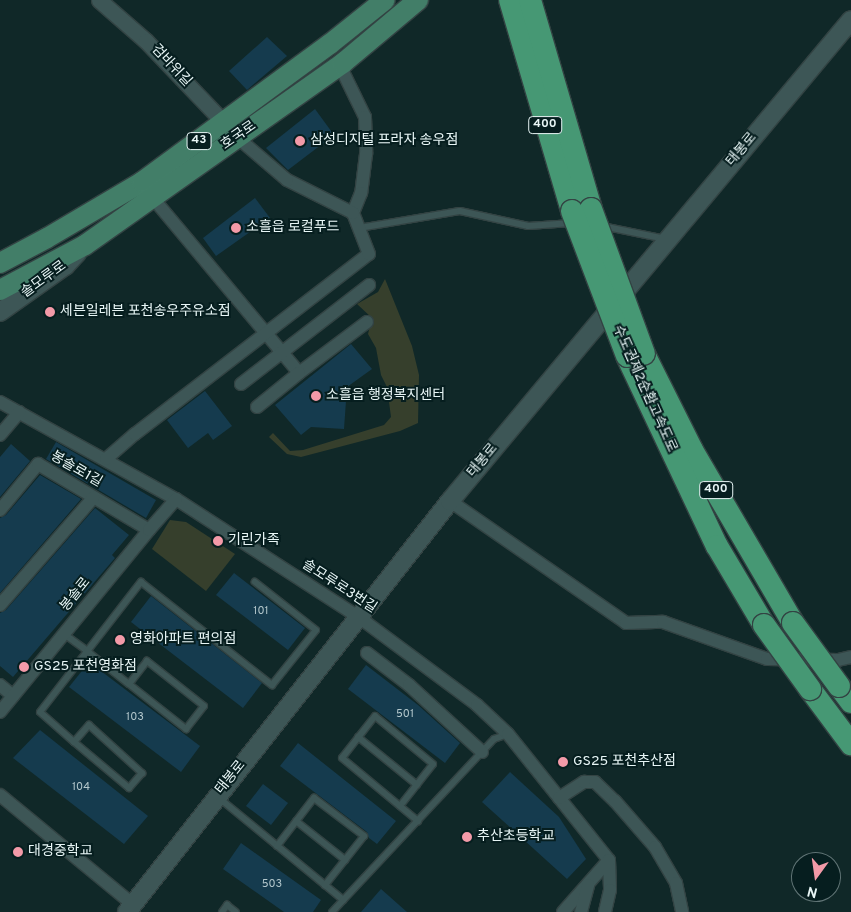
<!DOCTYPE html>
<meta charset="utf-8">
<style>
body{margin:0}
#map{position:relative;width:851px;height:912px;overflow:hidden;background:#102828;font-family:Overpass,"Noto Sans KR",sans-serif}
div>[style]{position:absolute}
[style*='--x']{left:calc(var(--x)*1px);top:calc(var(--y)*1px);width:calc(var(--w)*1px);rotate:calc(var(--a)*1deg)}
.green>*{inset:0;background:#363f2c}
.building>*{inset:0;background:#153b4e}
.roads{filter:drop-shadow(1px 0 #334343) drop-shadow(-1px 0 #334343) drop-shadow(0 1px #334343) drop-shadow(0 -1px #334343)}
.service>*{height:6px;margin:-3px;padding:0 3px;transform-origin:3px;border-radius:3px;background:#3d5656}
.minor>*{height:12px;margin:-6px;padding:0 6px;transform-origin:6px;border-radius:6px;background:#3d5656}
.tertiary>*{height:15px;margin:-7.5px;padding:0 7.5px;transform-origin:7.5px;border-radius:7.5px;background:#3d5656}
.secondary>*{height:18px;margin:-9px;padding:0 9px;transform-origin:9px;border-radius:9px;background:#3d5656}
.primary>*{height:20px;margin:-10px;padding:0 10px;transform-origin:10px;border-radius:10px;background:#427e68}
.motorway>*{height:22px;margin:-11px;padding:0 11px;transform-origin:11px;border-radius:11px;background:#469874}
.bridges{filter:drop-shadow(1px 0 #334343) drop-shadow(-1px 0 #334343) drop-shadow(0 1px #334343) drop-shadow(0 -1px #334343)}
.motorway-bridge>*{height:22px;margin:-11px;padding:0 11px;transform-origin:11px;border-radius:11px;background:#469874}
.dots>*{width:14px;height:14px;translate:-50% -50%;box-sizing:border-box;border:2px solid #061e1f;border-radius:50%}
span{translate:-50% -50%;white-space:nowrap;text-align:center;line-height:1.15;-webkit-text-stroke:4px #061e1f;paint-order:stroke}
.number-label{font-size:11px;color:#b3c7cc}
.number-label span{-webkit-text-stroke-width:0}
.shield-label span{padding:1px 4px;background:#061e1f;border:1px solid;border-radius:4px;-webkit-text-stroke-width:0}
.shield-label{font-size:12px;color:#e8f6f6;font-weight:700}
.street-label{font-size:14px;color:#e8f6f6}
.poi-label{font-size:14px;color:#e8f6f6}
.left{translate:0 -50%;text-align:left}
.north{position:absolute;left:791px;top:852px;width:50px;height:50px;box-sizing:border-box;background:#061e1f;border:1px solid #607475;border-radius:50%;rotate:194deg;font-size:14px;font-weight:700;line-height:20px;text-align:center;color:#e8f6f6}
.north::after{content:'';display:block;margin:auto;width:18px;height:22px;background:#f39aa8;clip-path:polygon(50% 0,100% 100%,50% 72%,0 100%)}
</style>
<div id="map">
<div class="green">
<div style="clip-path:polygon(385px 279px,412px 346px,419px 375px,418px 423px,400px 431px,301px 457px,287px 454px,269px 437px,273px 433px,290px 451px,303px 450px,384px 425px,391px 417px,387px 387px,381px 375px,376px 348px,368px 334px,372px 318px,357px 304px,378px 292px)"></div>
<div style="clip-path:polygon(170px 520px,186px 522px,235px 554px,206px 591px,152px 549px)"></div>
</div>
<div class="building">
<div style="clip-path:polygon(267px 37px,287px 56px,247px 90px,229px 71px)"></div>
<div style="clip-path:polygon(315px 109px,334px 135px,288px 170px,266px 148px)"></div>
<div style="clip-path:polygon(255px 198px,270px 218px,216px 256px,203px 238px)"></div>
<div style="clip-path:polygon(351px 344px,372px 369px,347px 387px,344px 429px,311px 427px,301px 435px,275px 405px)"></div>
<div style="clip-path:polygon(205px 391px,232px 426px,213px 440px,208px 433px,188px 448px,167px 420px)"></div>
<div style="clip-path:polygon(56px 442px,156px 500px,146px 518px,46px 459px)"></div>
<div style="clip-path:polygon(11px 444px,30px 461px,0 497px,0 457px)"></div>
<div style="clip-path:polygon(40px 475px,81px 499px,0 593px,0 518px,6px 515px)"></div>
<div style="clip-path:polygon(95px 508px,129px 535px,112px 555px,115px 558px,13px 677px,0 666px,0 613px,6px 610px)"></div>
<div style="clip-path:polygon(234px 573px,305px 628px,288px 650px,216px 595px)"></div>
<div style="clip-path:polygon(151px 596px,262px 683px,243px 708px,131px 622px)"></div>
<div style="clip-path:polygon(89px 662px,200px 746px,181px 772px,69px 687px)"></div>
<div style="clip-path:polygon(366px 665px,418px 705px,460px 743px,445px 763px,348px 689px)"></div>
<div style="clip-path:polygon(40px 730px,148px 816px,124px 844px,13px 758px)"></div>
<div style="clip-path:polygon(298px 743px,396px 821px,377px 844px,369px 838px,367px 832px,280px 766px)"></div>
<div style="clip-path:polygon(510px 772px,559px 817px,586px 859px,567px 879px,482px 802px)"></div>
<div style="clip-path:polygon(263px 784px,288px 803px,271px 825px,246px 806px)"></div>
<div style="clip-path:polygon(241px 843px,321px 900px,313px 912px,284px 912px,223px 869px)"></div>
<div style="clip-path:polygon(381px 889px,407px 912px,361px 912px)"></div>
</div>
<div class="roads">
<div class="service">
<div style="--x:602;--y:226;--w:65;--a:11.5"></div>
<div style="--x:359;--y:228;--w:102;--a:-9.6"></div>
<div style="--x:460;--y:211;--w:70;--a:12.4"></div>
<div style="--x:528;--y:226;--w:44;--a:-3.9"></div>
<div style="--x:64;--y:634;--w:29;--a:36"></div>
<div style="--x:87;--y:651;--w:53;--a:38.2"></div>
<div style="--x:129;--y:684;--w:73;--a:38.3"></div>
<div style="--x:186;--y:729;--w:29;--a:-52"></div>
<div style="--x:204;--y:706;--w:73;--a:-141.7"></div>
<div style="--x:147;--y:661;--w:29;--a:128"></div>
<div style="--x:358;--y:737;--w:76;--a:39.1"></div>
<div style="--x:74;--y:742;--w:23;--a:-49"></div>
<div style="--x:89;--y:725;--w:72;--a:42.2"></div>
<div style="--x:142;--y:773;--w:20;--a:131"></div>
<div style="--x:129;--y:788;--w:72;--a:-140.1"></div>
<div style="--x:74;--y:742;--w:45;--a:-138.6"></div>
<div style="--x:40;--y:712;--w:165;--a:-52.2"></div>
<div style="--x:141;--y:582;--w:167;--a:38.2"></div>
<div style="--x:272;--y:685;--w:70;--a:-51.3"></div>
<div style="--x:316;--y:630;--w:78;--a:-141.8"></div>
<div style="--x:219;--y:798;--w:161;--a:39.4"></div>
<div style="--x:400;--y:806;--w:53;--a:-51.8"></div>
<div style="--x:433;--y:764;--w:75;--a:-140.4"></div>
<div style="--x:375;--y:716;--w:53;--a:128.2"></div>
<div style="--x:342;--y:758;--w:99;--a:39.7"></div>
<div style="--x:296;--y:821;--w:63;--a:38.5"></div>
<div style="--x:277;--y:846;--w:61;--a:-52.4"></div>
<div style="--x:314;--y:798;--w:63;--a:37.2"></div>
<div style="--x:364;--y:836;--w:63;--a:128.5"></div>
<div style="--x:222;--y:912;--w:9;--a:-54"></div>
<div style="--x:227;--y:905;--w:11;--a:38"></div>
<div style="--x:332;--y:912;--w:237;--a:-46.9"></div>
<div style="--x:494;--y:739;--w:15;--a:-20"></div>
</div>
<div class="minor">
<div style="--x:343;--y:63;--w:11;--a:85"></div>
<div style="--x:344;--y:74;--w:48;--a:64"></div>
<div style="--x:365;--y:117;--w:37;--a:88"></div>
<div style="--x:366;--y:154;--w:39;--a:97"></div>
<div style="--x:361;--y:193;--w:22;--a:112"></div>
<div style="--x:152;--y:197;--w:229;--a:50.1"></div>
<div style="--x:299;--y:373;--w:85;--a:-36.9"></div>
<div style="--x:241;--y:384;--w:162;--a:-37.7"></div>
<div style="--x:0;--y:402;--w:201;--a:28.9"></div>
<div style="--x:176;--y:499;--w:219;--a:32.9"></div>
<div style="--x:360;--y:618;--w:146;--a:36.6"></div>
<div style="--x:477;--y:705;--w:42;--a:43.1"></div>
<div style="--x:508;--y:734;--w:161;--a:51.3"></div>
<div style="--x:609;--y:860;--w:30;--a:88"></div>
<div style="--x:610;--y:890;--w:23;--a:103"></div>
<div style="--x:257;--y:407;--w:54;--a:-39"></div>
<div style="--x:0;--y:435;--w:30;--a:-50"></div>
<div style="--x:106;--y:459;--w:38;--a:-41"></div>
<div style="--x:135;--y:434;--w:295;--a:-37.6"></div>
<div style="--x:369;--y:254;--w:44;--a:-111.3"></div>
<div style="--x:353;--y:213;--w:74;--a:-153.4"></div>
<div style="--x:287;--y:180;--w:65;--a:-139.4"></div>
<div style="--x:450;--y:501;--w:214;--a:34.7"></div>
<div style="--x:626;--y:623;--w:37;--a:-2"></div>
<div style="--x:663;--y:622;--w:110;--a:19.6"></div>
<div style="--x:767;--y:659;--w:71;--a:0.8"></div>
<div style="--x:838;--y:660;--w:13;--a:-13"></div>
<div style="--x:0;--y:510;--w:60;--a:-50.4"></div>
<div style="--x:38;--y:464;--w:129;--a:30.7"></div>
<div style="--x:0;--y:605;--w:142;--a:-49"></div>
<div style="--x:367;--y:653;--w:53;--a:37.3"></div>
<div style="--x:409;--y:685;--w:99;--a:42.5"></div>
<div style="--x:0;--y:685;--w:17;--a:40"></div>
<div style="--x:0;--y:712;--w:235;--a:-50.7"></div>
<div style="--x:149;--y:530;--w:41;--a:-48.9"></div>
<div style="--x:0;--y:795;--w:170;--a:39.5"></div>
<div style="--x:559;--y:798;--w:30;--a:-33"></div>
<div style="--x:584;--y:782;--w:11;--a:0"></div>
<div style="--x:595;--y:782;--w:28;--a:44"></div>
<div style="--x:615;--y:801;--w:61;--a:49"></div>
<div style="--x:655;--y:847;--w:42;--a:59.7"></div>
<div style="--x:676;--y:883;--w:30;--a:78"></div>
<div style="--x:563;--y:912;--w:69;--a:-48.5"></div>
<div style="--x:581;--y:912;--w:28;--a:-75"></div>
</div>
<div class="tertiary">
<div style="--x:99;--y:0;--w:62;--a:41.1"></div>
<div style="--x:146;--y:41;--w:122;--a:46.3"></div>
</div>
<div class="secondary">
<div style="--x:0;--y:312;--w:80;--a:-35.3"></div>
<div style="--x:65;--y:266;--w:18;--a:-47"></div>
<div style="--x:127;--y:912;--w:523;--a:-51.84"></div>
<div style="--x:450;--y:501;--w:626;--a:-50.18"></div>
</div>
<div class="primary">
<div style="--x:0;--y:263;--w:53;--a:-28"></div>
<div style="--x:47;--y:238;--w:110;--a:-30.5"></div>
<div style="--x:142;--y:182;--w:233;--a:-36.3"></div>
<div style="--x:330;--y:44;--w:70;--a:-38.7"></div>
<div style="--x:0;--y:290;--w:96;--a:-27.9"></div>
<div style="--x:85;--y:245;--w:316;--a:-35.2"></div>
<div style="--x:343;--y:63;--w:98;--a:-40"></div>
</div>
<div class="motorway">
<div style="--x:510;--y:0;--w:220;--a:73.6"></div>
<div style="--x:530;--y:0;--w:218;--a:73.7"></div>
<div style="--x:644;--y:354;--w:107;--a:63.4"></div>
<div style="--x:692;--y:450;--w:200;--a:59.7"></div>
<div style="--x:627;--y:356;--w:210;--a:64.7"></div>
<div style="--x:717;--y:546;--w:92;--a:59.3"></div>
<div style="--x:839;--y:686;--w:20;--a:53"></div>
<div style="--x:810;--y:689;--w:69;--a:53.3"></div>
</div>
</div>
<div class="bridges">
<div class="motorway-bridge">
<div style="--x:591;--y:209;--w:154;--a:69.9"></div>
<div style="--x:572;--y:211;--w:155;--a:69.2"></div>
<div style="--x:793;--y:623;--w:78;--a:53.9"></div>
<div style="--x:764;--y:625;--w:79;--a:54.3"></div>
</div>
</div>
<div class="dots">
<div style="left:300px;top:141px;background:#f39aa8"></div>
<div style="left:236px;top:228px;background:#f39aa8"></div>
<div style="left:50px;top:312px;background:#f39aa8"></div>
<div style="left:316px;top:396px;background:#f39aa8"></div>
<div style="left:218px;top:541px;background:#f39aa8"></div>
<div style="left:120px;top:640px;background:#f39aa8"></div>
<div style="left:24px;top:667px;background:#f39aa8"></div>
<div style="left:563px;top:762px;background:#f39aa8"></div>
<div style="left:467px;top:837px;background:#f39aa8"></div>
<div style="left:18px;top:852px;background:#f39aa8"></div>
</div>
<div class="number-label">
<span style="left:261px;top:611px">101</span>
<span style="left:405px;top:714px">501</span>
<span style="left:135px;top:717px">103</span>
<span style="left:81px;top:787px">104</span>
<span style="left:272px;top:884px">503</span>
</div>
<div class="shield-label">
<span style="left:545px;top:125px">400</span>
<span style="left:199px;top:141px">43</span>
<span style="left:716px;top:490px">400</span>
</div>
<div class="street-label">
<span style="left:171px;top:66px;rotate:47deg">검바위길</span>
<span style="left:239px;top:136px;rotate:-35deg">호국로</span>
<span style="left:742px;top:150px;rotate:-50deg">태봉로</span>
<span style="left:44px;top:280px;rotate:-36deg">솔모루로</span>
<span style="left:644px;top:389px;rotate:66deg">수도권제2순환고속도로</span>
<span style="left:483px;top:461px;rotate:-50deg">태봉로</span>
<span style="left:76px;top:470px;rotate:30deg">봉솔로1길</span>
<span style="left:339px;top:587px;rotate:33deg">솔모루로3번길</span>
<span style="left:76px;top:595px;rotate:-51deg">봉솔로</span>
<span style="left:231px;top:778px;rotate:-51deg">태봉로</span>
</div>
<div class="poi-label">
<span class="left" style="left:310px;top:141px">삼성디지털 프라자 송우점</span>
<span class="left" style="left:246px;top:228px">소흘읍 로컬푸드</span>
<span class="left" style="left:60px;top:312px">세븐일레븐 포천송우주유소점</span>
<span class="left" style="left:326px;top:396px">소흘읍 행정복지센터</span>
<span class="left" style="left:228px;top:541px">기린가족</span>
<span class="left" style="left:130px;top:640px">영화아파트 편의점</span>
<span class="left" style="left:34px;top:667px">GS25 포천영화점</span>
<span class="left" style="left:573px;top:762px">GS25 포천추산점</span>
<span class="left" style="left:477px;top:837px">추산초등학교</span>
<span class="left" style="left:28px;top:852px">대경중학교</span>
</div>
<div class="north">N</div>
</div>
